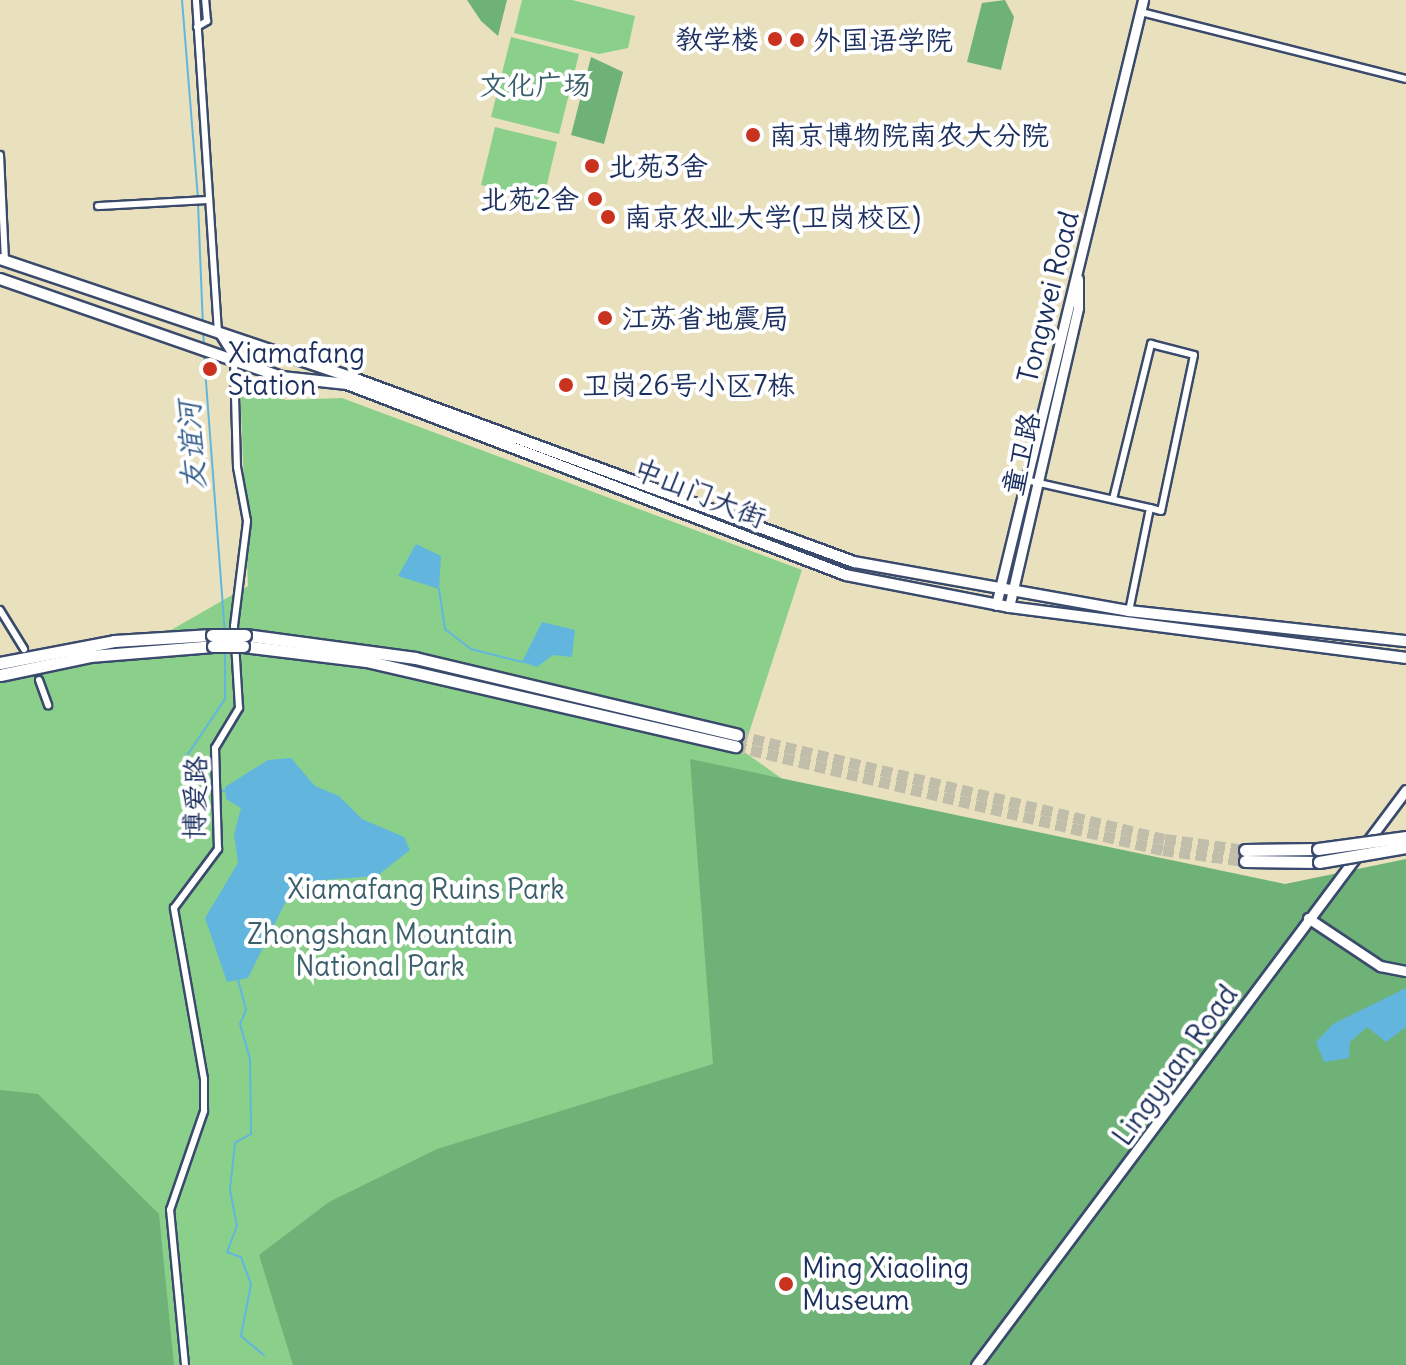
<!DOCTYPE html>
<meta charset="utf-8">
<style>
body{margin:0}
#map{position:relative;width:1406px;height:1365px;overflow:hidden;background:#e9e0bd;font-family:Delius,"LXGW WenKai TC",sans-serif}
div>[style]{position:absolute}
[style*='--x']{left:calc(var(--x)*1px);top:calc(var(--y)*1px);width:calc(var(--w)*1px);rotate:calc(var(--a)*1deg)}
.green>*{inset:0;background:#8ad08b}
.forest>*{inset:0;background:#6fb277}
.water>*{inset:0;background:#62b6de}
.stream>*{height:2px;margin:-1px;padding:0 1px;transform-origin:1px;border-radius:1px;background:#62b6de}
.highway-tunnel>*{height:11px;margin-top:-5.5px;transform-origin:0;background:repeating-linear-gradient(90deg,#c0bdaa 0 11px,transparent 0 16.5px)}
.roads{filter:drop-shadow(2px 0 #3a4a6c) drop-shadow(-2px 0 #3a4a6c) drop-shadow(0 2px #3a4a6c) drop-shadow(0 -2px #3a4a6c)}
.street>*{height:6px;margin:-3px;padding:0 3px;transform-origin:3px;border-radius:3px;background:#fff}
.secondary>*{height:9px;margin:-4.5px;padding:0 4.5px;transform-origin:4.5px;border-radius:4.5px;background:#fff}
.primary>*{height:10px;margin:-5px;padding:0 5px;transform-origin:5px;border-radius:5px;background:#fff}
.highway>*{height:11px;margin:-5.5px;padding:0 5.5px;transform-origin:5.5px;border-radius:5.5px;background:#fff}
.bridges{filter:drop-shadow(2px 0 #3a4a6c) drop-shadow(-2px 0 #3a4a6c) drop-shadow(0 2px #3a4a6c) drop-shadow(0 -2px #3a4a6c)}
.highway-bridge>*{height:11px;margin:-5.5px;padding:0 5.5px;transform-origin:5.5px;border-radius:5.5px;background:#fff}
.dots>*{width:22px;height:22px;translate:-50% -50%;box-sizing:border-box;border:4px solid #fff;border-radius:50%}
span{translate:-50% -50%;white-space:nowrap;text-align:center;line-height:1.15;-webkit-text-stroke:8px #fff;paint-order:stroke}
.poi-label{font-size:28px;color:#1b2f5e}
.right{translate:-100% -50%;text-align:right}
.left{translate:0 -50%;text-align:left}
.park-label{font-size:28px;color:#3c5f6c}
.street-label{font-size:28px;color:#1b2f5e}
.water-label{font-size:30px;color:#345e8b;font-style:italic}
</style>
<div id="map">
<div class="green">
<div style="clip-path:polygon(522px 0,572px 0,635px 16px,628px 48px,599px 54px,514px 33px)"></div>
<div style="clip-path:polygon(511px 37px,579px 54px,559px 134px,491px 117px)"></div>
<div style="clip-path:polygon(495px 127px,557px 142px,543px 201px,481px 185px)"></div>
<div style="clip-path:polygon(240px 386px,286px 400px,342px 398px,802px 570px,743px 751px,781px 778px,1406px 1365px,0 1365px,0 680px,136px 650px,248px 586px)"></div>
</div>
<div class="forest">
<div style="clip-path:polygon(467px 0,507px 0,498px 36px,481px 21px)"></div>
<div style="clip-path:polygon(1005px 0,1014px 17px,1001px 70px,967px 62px,982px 3px)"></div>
<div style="clip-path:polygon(591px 57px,623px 72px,604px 144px,571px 135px)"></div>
<div style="clip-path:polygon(690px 759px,1285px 884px,1406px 859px,1406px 1365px,293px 1365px,259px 1255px,329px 1202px,437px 1149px,713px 1064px)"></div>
<div style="clip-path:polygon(0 1090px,38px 1094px,159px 1214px,174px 1365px,0 1365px)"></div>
</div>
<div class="water">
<div style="clip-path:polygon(416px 544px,441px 556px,439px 589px,398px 576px)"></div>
<div style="clip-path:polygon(542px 622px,575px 630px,572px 657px,553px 655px,537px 667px,522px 662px)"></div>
<div style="clip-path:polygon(291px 758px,315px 786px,339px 796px,362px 819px,404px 837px,410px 850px,377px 876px,323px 880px,291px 891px,248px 978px,227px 982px,205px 918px,238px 863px,234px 834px,241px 808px,226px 799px,225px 787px,268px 760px)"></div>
<div style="clip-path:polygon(1406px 988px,1406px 1027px,1386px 1042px,1367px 1027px,1350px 1042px,1349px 1058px,1324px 1062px,1316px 1042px,1333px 1024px)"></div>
</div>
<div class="stream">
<div style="--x:182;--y:0;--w:198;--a:85.4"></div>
<div style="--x:198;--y:203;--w:122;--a:87.7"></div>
<div style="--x:203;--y:331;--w:14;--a:86"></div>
<div style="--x:204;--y:355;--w:278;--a:85.7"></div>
<div style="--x:439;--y:589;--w:40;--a:81.5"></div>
<div style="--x:445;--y:629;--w:33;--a:38"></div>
<div style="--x:471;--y:649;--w:53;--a:14.3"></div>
<div style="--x:225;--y:791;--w:37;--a:-177"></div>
<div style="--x:188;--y:789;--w:27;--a:-103"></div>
<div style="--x:182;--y:763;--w:77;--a:-56.1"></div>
<div style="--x:225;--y:699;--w:49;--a:-90"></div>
<div style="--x:237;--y:976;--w:35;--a:75"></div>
<div style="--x:246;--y:1010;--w:15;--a:113"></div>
<div style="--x:240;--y:1024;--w:35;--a:74"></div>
<div style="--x:250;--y:1058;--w:76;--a:89.2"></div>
<div style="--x:251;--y:1134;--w:18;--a:151"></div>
<div style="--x:235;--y:1143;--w:47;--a:96.1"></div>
<div style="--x:230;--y:1190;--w:37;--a:79"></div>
<div style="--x:237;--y:1226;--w:28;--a:111"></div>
<div style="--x:227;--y:1252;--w:15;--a:20"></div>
<div style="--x:241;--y:1257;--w:29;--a:70"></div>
<div style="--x:251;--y:1284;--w:53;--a:100.9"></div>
<div style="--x:241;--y:1336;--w:30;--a:40"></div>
</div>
<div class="highway-tunnel">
<div style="--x:737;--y:735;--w:440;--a:13.7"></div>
<div style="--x:1165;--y:839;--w:81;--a:7.8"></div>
<div style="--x:735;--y:746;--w:440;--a:13.7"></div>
<div style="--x:1163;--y:850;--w:83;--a:7.6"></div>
</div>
<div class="roads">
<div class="street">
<div style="--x:1141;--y:12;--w:273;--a:14.2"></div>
<div style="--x:197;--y:27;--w:12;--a:-31"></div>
<div style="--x:207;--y:21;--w:21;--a:-95"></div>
<div style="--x:0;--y:155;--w:106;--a:87.3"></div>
<div style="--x:98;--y:206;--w:111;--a:-3.1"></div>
<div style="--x:1026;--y:480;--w:127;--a:12.7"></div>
<div style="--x:1113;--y:499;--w:160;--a:-76.2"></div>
<div style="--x:1151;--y:344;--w:44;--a:14.3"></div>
<div style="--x:1194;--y:355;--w:159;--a:101.9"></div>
<div style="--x:1161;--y:511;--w:11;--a:-165"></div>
<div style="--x:1150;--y:508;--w:105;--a:101.5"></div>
<div style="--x:0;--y:610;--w:46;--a:58.4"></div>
<div style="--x:39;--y:680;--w:27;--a:70"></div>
<div style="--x:185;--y:1365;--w:156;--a:-95.5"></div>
<div style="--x:170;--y:1210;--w:105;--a:-71"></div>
<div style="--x:204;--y:1111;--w:32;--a:-90"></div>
<div style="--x:204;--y:1079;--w:174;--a:-100"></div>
<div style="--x:174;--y:908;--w:74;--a:-53.3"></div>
<div style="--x:218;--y:849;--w:101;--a:-91.7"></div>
<div style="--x:215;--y:748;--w:47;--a:-59"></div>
<div style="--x:239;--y:708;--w:82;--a:-93.5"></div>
<div style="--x:234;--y:626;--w:106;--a:-82.9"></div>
<div style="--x:247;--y:521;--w:55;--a:-100.5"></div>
<div style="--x:237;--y:467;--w:109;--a:-91.6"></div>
<div style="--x:234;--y:358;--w:31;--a:-122"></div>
<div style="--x:218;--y:332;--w:333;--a:-93.8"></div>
</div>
<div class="secondary">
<div style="--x:996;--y:605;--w:623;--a:-76.34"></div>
<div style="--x:1009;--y:607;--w:307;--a:-77"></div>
<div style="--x:1078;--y:308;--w:29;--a:-90"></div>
<div style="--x:1308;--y:918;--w:87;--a:33.7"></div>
<div style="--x:1380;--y:966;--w:26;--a:11"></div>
<div style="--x:976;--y:1365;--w:718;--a:-53.21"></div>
</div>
<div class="primary">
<div style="--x:0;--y:259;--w:373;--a:18.6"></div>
<div style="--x:353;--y:378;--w:534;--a:20.17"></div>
<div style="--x:854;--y:562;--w:279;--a:10.1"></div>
<div style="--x:1129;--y:611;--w:279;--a:6.2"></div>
<div style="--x:0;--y:279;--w:299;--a:19.2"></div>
<div style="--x:282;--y:377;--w:65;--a:6.1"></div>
<div style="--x:347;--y:384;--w:534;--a:20.95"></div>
<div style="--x:846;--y:575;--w:166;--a:11.1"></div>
<div style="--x:1009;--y:607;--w:400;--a:7.3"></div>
</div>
<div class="highway">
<div style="--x:245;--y:635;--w:172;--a:7.7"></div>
<div style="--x:415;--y:658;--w:331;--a:13.4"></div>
<div style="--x:243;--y:646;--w:124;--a:7"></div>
<div style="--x:366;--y:661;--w:379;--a:13"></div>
<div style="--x:0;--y:663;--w:116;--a:-10.9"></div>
<div style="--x:114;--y:641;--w:98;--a:-3.5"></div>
<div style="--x:0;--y:675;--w:92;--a:-11.9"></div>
<div style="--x:90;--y:656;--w:123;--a:-4.6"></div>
<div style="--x:1245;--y:850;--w:73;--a:-0.8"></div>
<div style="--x:1245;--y:861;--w:74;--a:0.8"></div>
</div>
</div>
<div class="bridges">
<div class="highway-bridge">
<div style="--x:212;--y:635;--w:33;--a:0"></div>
<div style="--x:213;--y:646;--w:30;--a:0"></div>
<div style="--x:1318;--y:849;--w:89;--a:-7.8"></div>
<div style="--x:1319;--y:862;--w:88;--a:-9.8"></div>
</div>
</div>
<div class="dots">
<div style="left:775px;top:39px;background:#c8321e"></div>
<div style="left:797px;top:40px;background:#c8321e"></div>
<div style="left:753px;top:135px;background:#c8321e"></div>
<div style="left:592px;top:166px;background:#c8321e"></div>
<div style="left:595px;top:199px;background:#c8321e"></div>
<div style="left:608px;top:217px;background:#c8321e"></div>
<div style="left:605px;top:318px;background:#c8321e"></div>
<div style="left:210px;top:369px;background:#c8321e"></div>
<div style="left:566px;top:385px;background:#c8321e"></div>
<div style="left:786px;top:1284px;background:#c8321e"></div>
</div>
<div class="poi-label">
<span class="right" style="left:759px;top:39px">教学楼</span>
<span class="left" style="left:813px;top:40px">外国语学院</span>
<span class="left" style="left:769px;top:135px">南京博物院南农大分院</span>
<span class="left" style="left:608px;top:166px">北苑3舍</span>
<span class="right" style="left:579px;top:199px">北苑2舍</span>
<span class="left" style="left:624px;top:217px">南京农业大学(卫岗校区)</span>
<span class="left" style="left:621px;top:318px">江苏省地震局</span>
<span class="left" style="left:228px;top:369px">Xiamafang<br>Station</span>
<span class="left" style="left:582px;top:385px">卫岗26号小区7栋</span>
<span class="left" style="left:802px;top:1284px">Ming Xiaoling<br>Museum</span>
</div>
<div class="park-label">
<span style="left:535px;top:85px">文化广场</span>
<span style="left:426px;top:889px">Xiamafang Ruins Park</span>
<span style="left:380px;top:950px">Zhongshan Mountain<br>National Park</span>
</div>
<div class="street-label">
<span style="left:1048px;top:297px;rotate:-76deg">Tongwei Road</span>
<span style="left:1021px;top:454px;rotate:-77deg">童卫路</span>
<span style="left:700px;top:493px;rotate:22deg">中山门大街</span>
<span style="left:195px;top:798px;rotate:-89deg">博爱路</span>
<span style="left:1175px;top:1065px;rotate:-54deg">Lingyuan Road</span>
</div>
<div class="water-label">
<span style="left:191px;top:446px;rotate:-94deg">友谊河</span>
</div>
</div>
